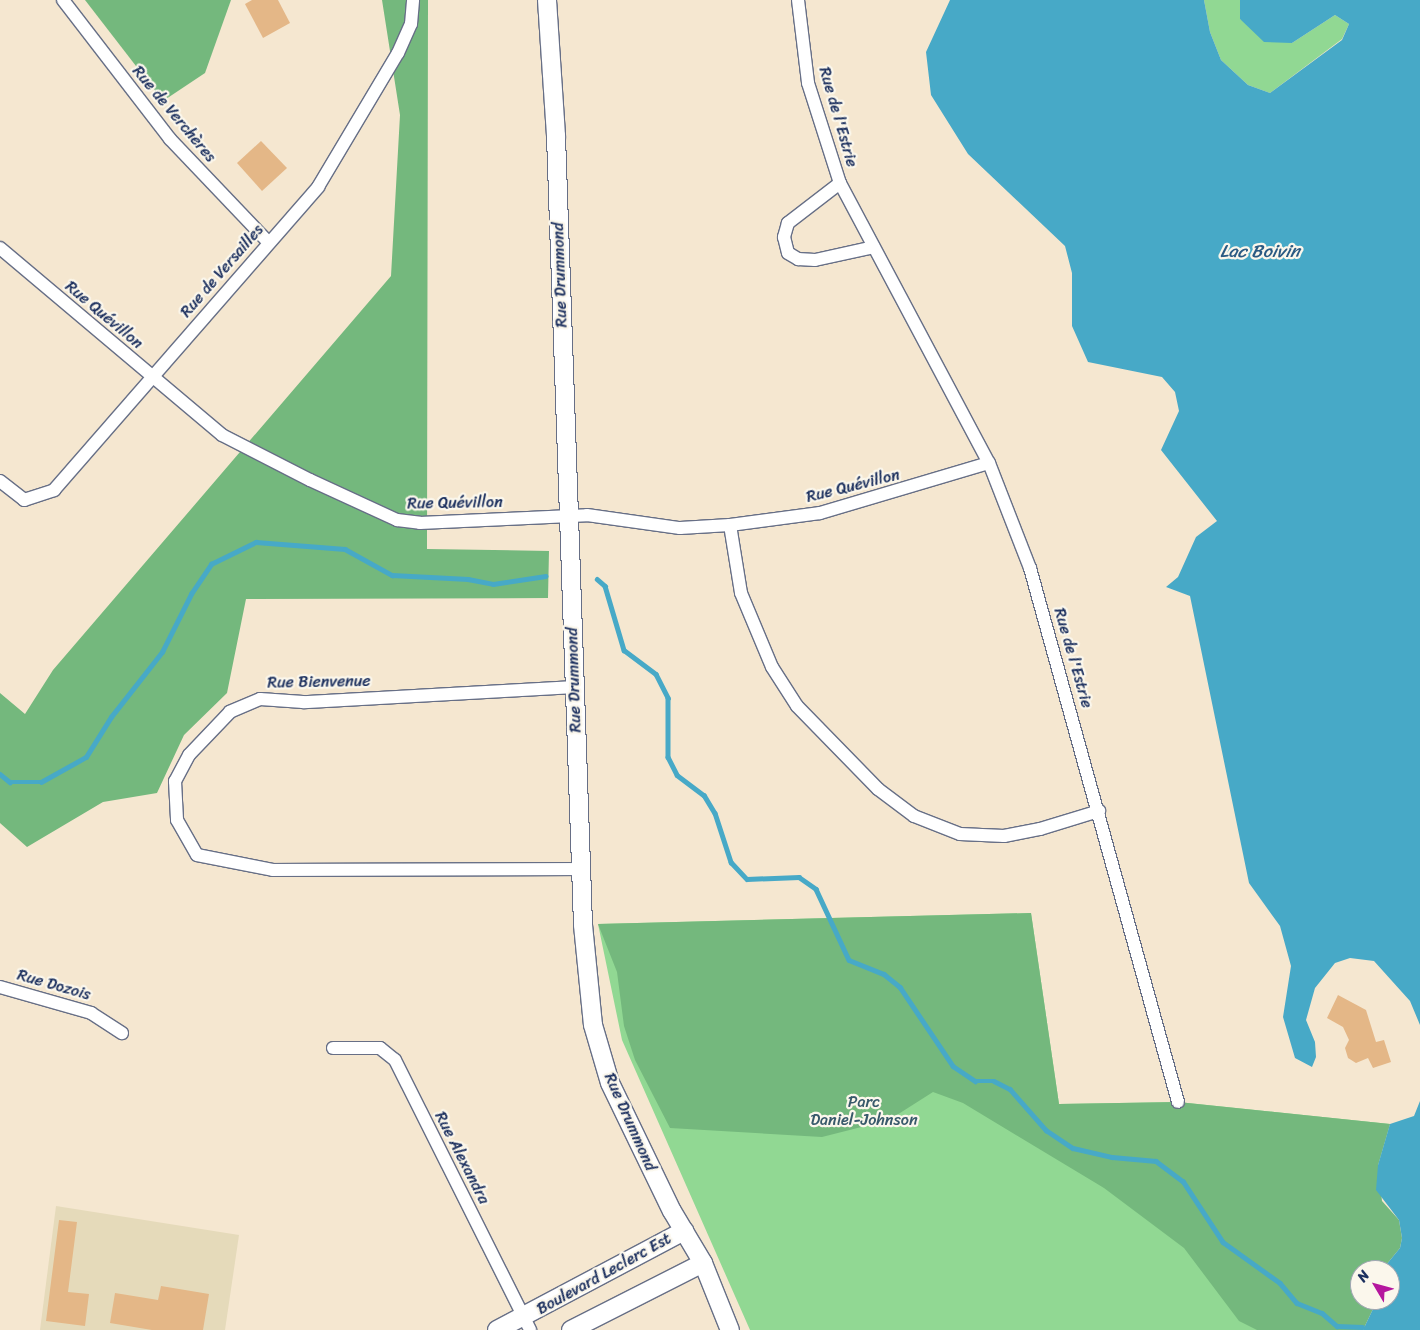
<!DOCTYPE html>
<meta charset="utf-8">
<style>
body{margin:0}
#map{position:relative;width:1420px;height:1330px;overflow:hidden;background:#f5e7d0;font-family:Sriracha,sans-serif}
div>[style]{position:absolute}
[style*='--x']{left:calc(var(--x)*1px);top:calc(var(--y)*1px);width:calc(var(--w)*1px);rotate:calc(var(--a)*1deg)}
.built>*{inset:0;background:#e5daba}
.green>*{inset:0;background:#91d893}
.forest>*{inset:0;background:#74b87d}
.water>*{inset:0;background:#47a9c7}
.stream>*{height:4.5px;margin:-2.25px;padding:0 2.25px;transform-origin:2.25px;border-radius:2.25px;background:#47a9c7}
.building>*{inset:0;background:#e4b787}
.roads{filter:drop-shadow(1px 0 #676f86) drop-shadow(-1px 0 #676f86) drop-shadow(0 1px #676f86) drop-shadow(0 -1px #676f86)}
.street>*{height:12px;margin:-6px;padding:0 6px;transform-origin:6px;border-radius:6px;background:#fff}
.secondary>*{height:18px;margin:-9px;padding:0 9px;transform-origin:9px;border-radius:9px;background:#fff}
span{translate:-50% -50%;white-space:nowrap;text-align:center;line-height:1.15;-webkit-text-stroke:4.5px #fbf7ec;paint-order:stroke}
.street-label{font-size:16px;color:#1b2f5e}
.park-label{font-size:16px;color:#38596b}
.water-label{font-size:18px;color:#2a5a83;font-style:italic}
.north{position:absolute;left:1350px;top:1260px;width:50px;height:50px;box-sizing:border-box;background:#fbf7ec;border:1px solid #a1a7b3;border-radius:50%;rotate:307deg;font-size:14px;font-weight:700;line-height:20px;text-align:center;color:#1b2f5e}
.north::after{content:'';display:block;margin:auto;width:18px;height:22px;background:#b5179e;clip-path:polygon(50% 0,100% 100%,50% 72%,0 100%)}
</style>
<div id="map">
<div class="built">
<div style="clip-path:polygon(56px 1206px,239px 1235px,225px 1330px,40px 1330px)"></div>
</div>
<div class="green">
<div style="clip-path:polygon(1204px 0,1240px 0,1240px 19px,1292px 43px,1335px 15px,1349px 24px,1342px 39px,1270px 93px,1248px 85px,1221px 60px,1210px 32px)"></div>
<div style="clip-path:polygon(1031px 913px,1059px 1104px,1178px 1102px,1390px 1124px,1378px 1165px,1382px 1270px,1360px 1270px,1360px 1300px,1373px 1300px,1363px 1330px,750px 1330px,622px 1040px,598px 924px)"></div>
</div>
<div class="forest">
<div style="clip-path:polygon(85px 0,231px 0,205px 73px,163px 101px)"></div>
<div style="clip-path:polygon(382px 0,428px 0,427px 549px,549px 551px,548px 598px,246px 599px,227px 693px,184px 735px,157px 793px,103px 802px,27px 847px,0 823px,0 693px,25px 714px,53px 670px,391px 276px,400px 115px)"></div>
<div style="clip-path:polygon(1031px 913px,1059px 1104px,1178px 1102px,1390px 1124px,1378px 1165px,1382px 1201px,1399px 1220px,1402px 1238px,1400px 1248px,1382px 1270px,1360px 1270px,1360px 1300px,1373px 1300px,1373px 1309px,1363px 1330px,1257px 1330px,1239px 1321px,1184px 1248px,1104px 1188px,963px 1103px,933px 1092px,889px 1120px,822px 1137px,670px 1128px,635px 1060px,624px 1026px,617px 972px,598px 924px)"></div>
</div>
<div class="water">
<div style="clip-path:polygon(950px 0,1204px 0,1210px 32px,1221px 60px,1248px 85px,1270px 93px,1342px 40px,1349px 24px,1335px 15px,1292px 43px,1264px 42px,1240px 19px,1240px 0,1420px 0,1420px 1025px,1410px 1001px,1374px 961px,1350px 958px,1335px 963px,1315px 988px,1306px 1020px,1315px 1042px,1316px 1057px,1312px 1067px,1295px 1058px,1283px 1017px,1291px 966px,1280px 926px,1249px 883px,1190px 596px,1166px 587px,1178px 577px,1196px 537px,1217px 521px,1161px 450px,1179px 411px,1175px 392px,1162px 377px,1088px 362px,1072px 326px,1072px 273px,1065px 246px,968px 154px,931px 95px,926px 52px)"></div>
<div style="clip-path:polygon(1420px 1101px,1420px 1330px,1363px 1330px,1373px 1309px,1373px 1300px,1390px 1300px,1390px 1270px,1382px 1270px,1400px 1248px,1402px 1238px,1399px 1220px,1376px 1190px,1378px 1165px,1390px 1124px,1414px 1116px)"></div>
</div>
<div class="stream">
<div style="--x:597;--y:579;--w:11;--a:41"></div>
<div style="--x:605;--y:586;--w:67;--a:73.5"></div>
<div style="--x:624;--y:650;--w:40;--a:37"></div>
<div style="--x:656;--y:674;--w:27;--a:63"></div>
<div style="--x:668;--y:698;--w:59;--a:90"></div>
<div style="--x:668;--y:757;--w:20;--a:63"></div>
<div style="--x:677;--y:775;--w:34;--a:37"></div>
<div style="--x:704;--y:795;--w:21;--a:59"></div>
<div style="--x:715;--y:813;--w:52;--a:71.9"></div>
<div style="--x:731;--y:862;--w:23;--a:47"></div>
<div style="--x:747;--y:879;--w:52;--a:-2.2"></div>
<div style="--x:799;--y:877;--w:21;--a:35"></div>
<div style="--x:816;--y:889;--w:78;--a:65.1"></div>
<div style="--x:849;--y:960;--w:38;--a:22"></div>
<div style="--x:884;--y:974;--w:21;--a:39"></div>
<div style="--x:900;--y:987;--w:95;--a:56.1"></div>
<div style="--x:953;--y:1066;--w:27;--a:34"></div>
<div style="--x:975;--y:1081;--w:19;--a:0"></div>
<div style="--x:994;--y:1081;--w:18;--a:27"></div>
<div style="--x:1010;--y:1089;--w:55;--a:48.7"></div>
<div style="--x:1046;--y:1130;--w:32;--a:34"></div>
<div style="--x:1073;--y:1148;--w:40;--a:13"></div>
<div style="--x:1112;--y:1157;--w:44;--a:5.2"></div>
<div style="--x:1156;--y:1161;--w:34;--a:37"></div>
<div style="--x:1183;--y:1181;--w:73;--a:56.7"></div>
<div style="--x:1223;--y:1242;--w:70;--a:35.7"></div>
<div style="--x:1280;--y:1283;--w:26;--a:50"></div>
<div style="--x:1297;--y:1303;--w:27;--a:22"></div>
<div style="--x:1322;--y:1313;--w:20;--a:41"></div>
<div style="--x:1337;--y:1326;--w:25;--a:2"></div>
<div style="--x:0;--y:774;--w:13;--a:39"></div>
<div style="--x:10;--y:782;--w:31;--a:0"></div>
<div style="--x:41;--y:782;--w:51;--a:-29.1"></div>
<div style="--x:86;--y:757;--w:47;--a:-58"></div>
<div style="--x:111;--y:717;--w:83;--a:-51.9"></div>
<div style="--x:162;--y:652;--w:65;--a:-63.4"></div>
<div style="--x:191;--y:594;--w:36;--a:-56"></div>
<div style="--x:211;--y:564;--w:50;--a:-26.1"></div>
<div style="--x:256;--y:542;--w:89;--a:4.5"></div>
<div style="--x:345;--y:549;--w:54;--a:29"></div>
<div style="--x:392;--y:575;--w:76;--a:3"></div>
<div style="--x:468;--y:579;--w:25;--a:11"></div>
<div style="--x:493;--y:584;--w:53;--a:-8.7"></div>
</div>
<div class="building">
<div style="clip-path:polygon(252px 0,278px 0,290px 23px,263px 38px,245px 4px)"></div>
<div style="clip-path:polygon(261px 141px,287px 168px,262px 191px,237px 163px)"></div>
<div style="clip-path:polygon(1338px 995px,1366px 1010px,1376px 1042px,1384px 1040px,1391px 1062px,1373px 1068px,1368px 1058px,1356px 1063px,1348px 1058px,1345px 1048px,1349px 1040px,1343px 1027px,1327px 1018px)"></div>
<div style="clip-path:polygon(59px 1220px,77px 1222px,68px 1292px,89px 1294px,85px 1326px,46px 1321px)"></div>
<div style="clip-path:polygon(161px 1286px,209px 1294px,203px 1330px,152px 1330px,110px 1323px,115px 1293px,158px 1300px)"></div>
</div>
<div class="roads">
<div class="street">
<div style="--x:63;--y:0;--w:175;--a:52.4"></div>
<div style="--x:170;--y:139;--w:142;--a:46.4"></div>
<div style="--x:798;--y:0;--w:84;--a:83.1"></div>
<div style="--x:808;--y:83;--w:105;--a:72.3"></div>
<div style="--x:840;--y:183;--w:317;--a:62"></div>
<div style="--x:989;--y:463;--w:113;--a:68.7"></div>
<div style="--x:1030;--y:568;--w:554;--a:74.51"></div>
<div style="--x:840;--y:183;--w:66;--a:142.4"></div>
<div style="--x:788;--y:223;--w:15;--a:106"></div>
<div style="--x:784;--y:237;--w:16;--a:76"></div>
<div style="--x:788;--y:253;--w:12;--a:31"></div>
<div style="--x:798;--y:259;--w:17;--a:3"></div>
<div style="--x:815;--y:260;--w:60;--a:-12.4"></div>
<div style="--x:0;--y:248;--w:290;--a:40.1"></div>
<div style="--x:222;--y:435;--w:99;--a:27.1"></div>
<div style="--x:310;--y:480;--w:96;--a:24.7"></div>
<div style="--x:397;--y:520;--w:23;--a:7"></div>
<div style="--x:420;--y:523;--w:167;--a:-2.7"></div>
<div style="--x:587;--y:515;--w:94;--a:8"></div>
<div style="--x:680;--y:528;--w:50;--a:-3.4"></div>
<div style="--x:730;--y:525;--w:91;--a:-7.6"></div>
<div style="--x:820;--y:513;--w:176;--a:-16.5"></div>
<div style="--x:0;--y:481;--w:31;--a:38"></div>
<div style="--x:24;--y:500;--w:32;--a:-18"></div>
<div style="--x:54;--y:490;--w:402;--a:-48.9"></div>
<div style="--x:318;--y:187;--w:156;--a:-59.2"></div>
<div style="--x:398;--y:53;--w:32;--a:-66"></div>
<div style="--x:411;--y:24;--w:24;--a:-85"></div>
<div style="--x:730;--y:525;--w:69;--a:80.8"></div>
<div style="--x:741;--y:593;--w:80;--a:67.3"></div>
<div style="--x:772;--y:667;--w:46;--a:57.3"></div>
<div style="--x:797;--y:706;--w:116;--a:45.7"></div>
<div style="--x:878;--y:789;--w:45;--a:36.9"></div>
<div style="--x:914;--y:816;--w:49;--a:21.4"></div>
<div style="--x:960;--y:834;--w:44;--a:2.6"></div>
<div style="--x:1004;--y:836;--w:37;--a:-11"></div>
<div style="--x:1040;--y:829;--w:62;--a:-17"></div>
<div style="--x:575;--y:687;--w:272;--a:176.8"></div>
<div style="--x:303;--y:702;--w:43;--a:-176"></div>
<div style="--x:260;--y:699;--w:33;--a:157"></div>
<div style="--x:230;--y:712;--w:59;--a:133.6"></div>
<div style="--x:189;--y:755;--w:30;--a:118"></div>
<div style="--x:175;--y:781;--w:39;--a:87"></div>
<div style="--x:177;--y:820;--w:40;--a:60.3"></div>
<div style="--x:197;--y:855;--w:77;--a:11.2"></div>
<div style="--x:273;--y:870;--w:308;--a:-0.2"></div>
<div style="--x:0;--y:987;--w:95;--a:15.9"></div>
<div style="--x:91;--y:1013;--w:37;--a:33"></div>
<div style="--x:333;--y:1048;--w:47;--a:0"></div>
<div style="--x:380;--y:1048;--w:19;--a:39"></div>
<div style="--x:395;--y:1060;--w:302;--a:63.4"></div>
</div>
<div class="secondary">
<div style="--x:547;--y:0;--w:136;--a:86.2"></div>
<div style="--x:556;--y:136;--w:789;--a:88.04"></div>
<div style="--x:583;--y:925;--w:100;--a:84.3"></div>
<div style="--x:593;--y:1025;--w:60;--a:73.7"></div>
<div style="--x:610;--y:1083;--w:142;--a:64.2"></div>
<div style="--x:672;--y:1211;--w:61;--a:59.2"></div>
<div style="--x:703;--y:1263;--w:72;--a:68.1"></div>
<div style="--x:497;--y:1330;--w:212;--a:-27.9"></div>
<div style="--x:571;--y:1330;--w:148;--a:-26.9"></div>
</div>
</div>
<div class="street-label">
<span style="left:174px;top:114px;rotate:50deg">Rue de Verchères</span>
<span style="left:838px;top:117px;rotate:74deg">Rue de l'Estrie</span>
<span style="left:222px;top:271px;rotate:-49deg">Rue de Versailles</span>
<span style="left:560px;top:275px;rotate:-92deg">Rue Drummond</span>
<span style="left:104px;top:315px;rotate:40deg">Rue Quévillon</span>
<span style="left:853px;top:486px;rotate:-14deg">Rue Quévillon</span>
<span style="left:455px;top:503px;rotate:-1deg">Rue Quévillon</span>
<span style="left:1073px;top:658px;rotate:74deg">Rue de l'Estrie</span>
<span style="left:574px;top:680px;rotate:-92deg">Rue Drummond</span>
<span style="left:319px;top:682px;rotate:-1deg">Rue Bienvenue</span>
<span style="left:54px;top:985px;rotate:16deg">Rue Dozois</span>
<span style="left:630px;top:1122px;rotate:66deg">Rue Drummond</span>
<span style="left:462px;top:1158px;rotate:63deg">Rue Alexandra</span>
<span style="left:604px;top:1274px;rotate:-29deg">Boulevard Leclerc Est</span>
</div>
<div class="park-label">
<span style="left:864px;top:1111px">Parc<br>Daniel-Johnson</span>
</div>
<div class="water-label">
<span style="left:1260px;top:251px">Lac Boivin</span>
</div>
<div class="north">N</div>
</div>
